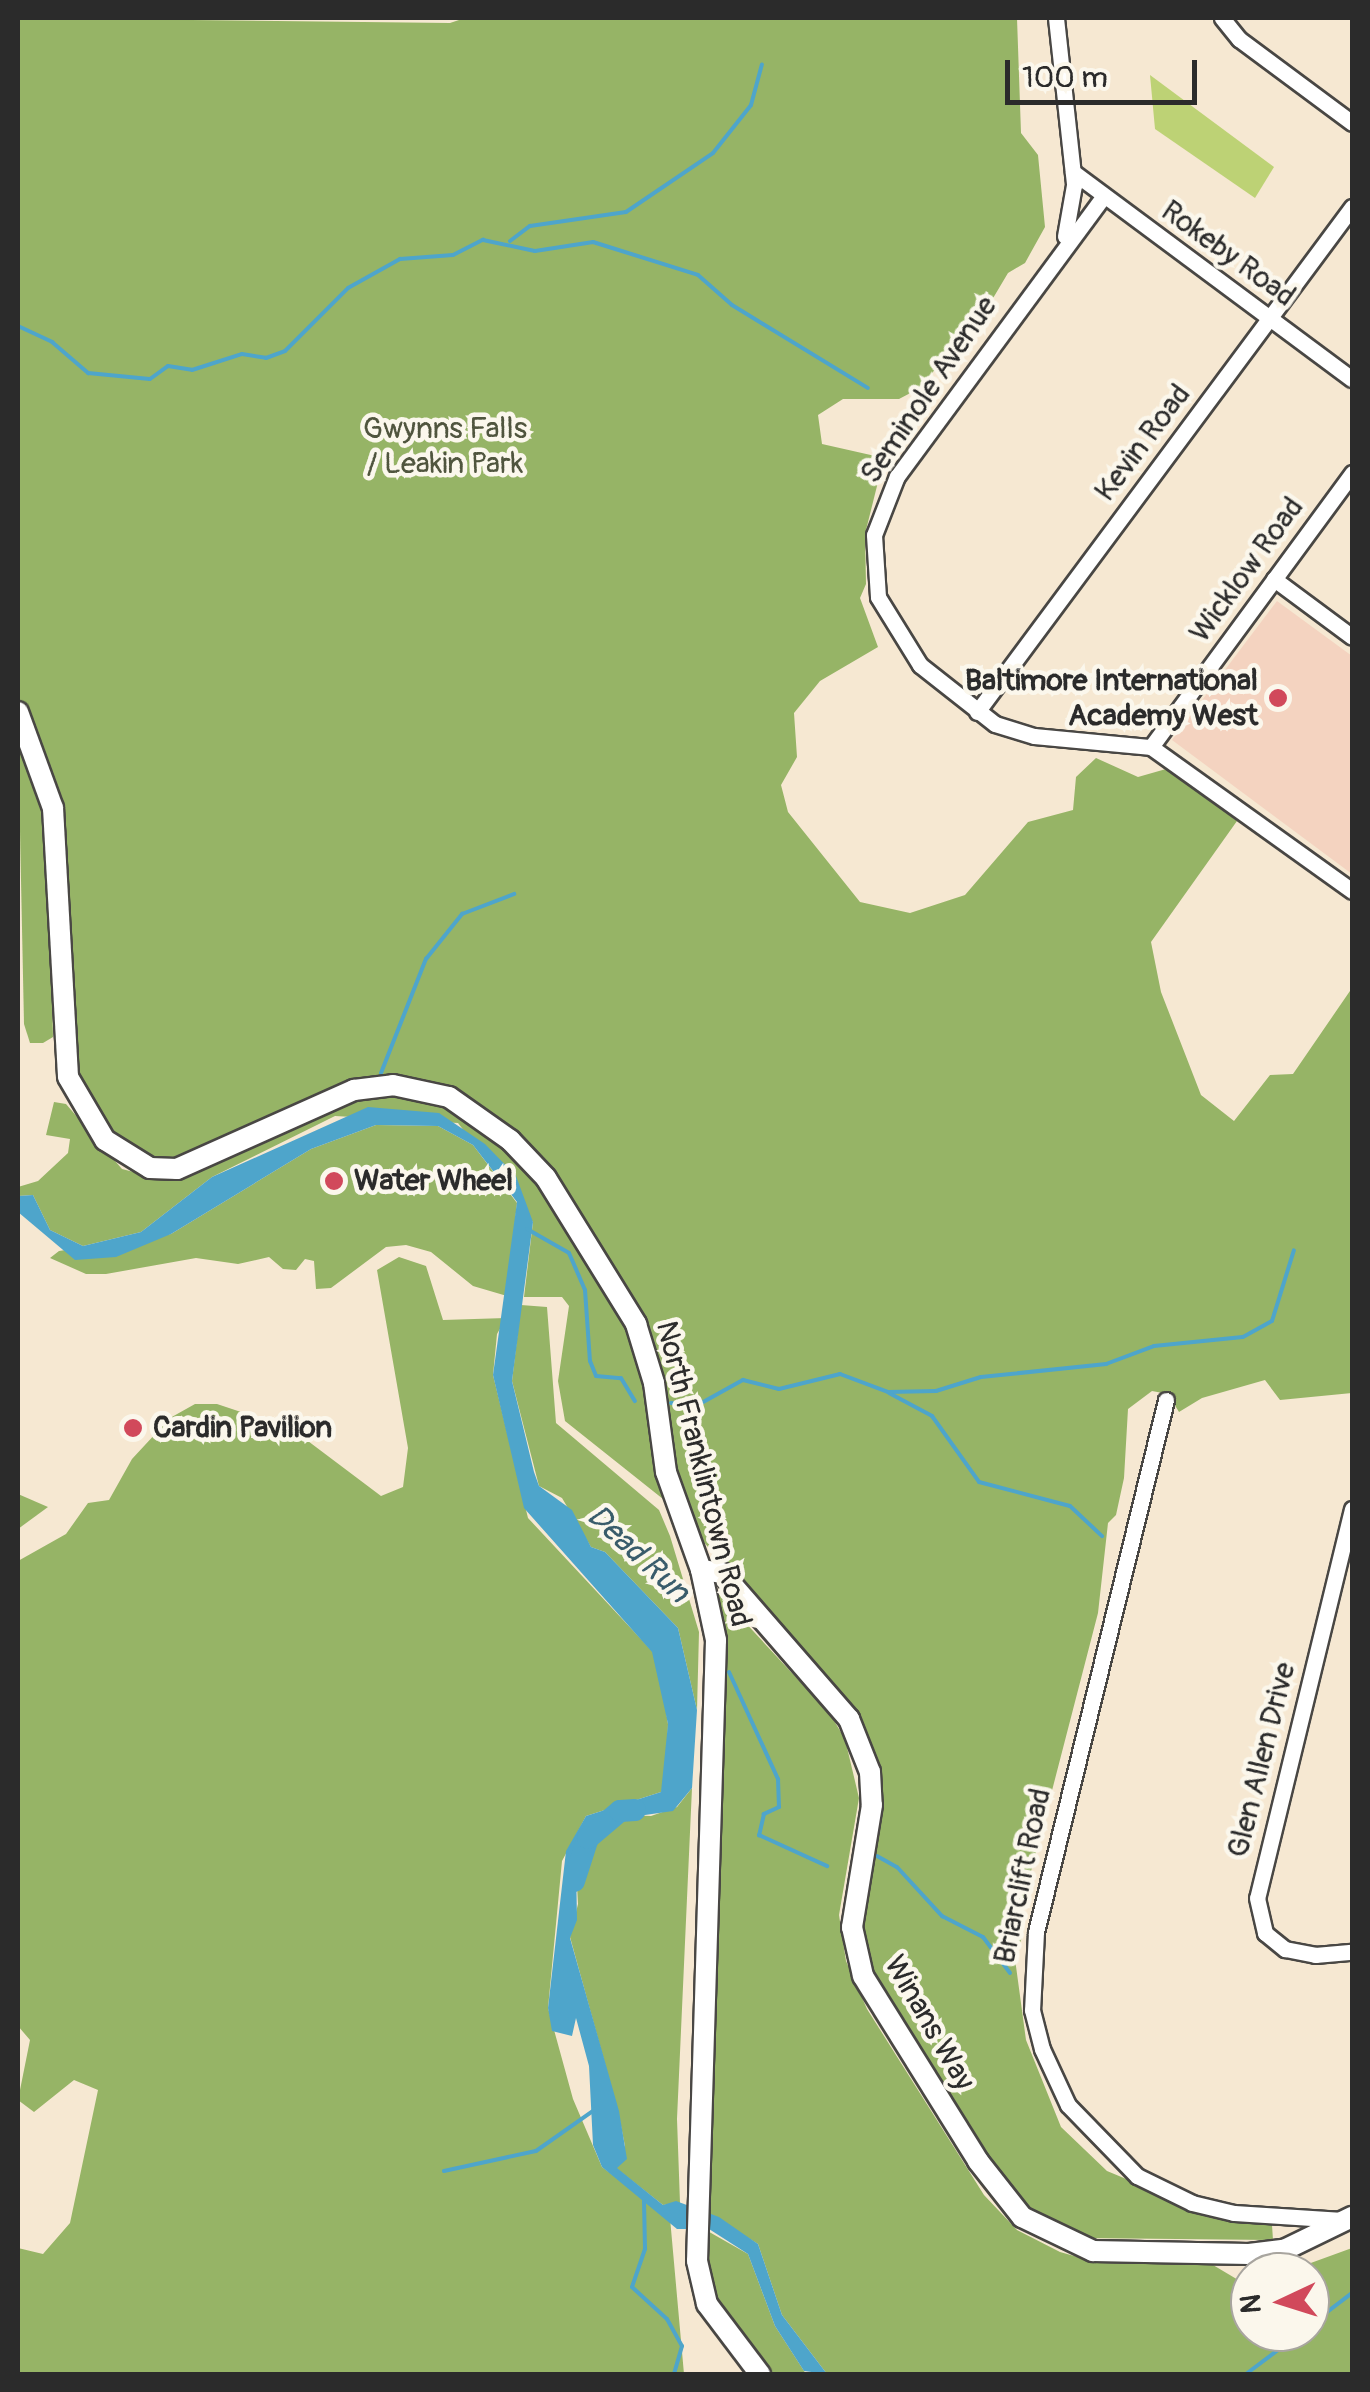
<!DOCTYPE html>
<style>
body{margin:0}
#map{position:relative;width:1370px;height:2392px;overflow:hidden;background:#f6e8d2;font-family:Pangolin,sans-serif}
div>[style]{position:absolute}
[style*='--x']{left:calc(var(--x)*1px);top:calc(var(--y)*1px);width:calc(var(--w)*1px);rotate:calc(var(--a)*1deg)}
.built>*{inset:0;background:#f4d3c0}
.green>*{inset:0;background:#bdd275}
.forest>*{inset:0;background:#96b466}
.water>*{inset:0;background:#4ea5cb}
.stream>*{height:4px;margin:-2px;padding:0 2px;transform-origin:2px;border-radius:2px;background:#4ea5cb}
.river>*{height:22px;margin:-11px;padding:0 11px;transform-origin:11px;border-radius:11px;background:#4ea5cb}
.roads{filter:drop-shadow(2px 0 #494744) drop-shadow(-2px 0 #494744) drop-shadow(0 2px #494744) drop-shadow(0 -2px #494744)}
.minor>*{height:15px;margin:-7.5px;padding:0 7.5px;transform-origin:7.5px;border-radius:7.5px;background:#fff}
.tertiary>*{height:20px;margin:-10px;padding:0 10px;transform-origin:10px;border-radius:10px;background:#fff}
.dots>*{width:28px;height:28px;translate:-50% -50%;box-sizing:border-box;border:5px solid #fbf7ec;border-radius:50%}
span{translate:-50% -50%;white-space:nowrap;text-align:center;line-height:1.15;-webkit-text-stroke:9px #fbf7ec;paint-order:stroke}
.street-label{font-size:30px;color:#2b2b2b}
.park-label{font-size:30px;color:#50553e}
.poi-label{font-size:30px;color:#2b2b2b;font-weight:700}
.right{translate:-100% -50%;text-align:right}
.left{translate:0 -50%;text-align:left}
.water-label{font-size:32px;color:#395c6b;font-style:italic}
.frame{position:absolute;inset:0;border:20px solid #2b2b2b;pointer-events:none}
.north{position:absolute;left:1230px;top:2252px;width:100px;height:100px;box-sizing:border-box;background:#fbf7ec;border:2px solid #a8a59f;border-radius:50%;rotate:266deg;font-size:28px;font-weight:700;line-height:40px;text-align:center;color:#2b2b2b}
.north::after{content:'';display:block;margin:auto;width:35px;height:45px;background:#d1495b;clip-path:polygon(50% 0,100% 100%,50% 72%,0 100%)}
.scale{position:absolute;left:1005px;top:60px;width:192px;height:45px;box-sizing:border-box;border:5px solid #2b2b2b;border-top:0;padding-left:12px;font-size:30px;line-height:35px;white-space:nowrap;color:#2b2b2b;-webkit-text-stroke:8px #fbf7ec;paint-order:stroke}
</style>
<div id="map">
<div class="built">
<div style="clip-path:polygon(1277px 601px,1352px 656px,1352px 874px,1172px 740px)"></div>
</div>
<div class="green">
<div style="clip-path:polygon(1150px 75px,1274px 167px,1255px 198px,1155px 129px)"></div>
</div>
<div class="forest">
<div style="clip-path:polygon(18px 18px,450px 23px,465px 18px,1017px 18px,1021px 133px,1038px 155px,1045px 227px,1025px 263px,1008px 273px,983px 315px,918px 389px,899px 399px,843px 399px,818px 415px,822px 444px,884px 458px,865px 534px,866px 584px,860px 598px,878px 647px,820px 681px,794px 713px,797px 757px,781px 785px,788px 812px,860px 902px,910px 913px,965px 895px,1028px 822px,1073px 810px,1076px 777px,1096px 758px,1138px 777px,1166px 769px,1211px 801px,1237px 821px,1151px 942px,1161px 992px,1201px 1095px,1234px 1121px,1270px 1075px,1293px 1074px,1352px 988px,1352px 1393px,1280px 1400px,1265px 1380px,1202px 1398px,1179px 1412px,1168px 1394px,1152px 1391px,1128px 1409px,1124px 1478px,1116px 1515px,1108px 1523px,1098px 1613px,1019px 1918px,1022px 1937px,1015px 1959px,1026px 2040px,1061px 2127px,1107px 2171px,1220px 2218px,1272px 2225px,1273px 2240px,1082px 2238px,1037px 2217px,996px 2173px,866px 1961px,861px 1903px,877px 1777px,862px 1725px,702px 1540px,680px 1502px,634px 1307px,477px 1107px,340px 1087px,163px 1164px,114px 1141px,71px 1065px,52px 782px,18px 701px)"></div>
<div style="clip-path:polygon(18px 735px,45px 814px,49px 850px,53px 1037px,43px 1043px,30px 1043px,24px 1024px)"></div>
<div style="clip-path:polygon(394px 1093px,426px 1098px,486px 1131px,528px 1170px,563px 1218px,614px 1299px,637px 1354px,663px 1499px,565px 1421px,558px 1381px,569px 1306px,562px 1297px,524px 1297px,533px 1222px,458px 1123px,335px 1116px,212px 1177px,141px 1232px,83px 1246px,50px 1230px,33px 1195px,18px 1196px,18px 1187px,38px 1181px,68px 1153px,70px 1139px,46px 1135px,54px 1102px,66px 1104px,122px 1169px,161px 1179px,198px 1171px,353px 1098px)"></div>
<div style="clip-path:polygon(376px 1125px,438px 1126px,473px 1145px,517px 1203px,507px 1296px,473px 1286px,431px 1252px,406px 1245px,386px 1247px,331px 1288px,316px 1289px,314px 1261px,305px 1259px,296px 1270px,283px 1269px,269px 1257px,238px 1264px,196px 1258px,106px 1274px,86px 1274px,50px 1258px,59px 1251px,171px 1234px,311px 1149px)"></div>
<div style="clip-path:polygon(399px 1257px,426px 1266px,443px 1320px,506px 1318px,497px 1334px,493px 1375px,528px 1518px,653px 1652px,659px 1667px,668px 1724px,666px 1783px,661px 1792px,586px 1816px,562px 1861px,548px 2008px,573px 2099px,602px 2167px,670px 2218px,684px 2374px,18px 2374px,18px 2248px,43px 2254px,70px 2223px,98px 2090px,74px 2080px,34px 2112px,18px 2100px,30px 2040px,18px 2026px,18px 1561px,66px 1534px,88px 1503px,109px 1500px,132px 1459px,170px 1418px,195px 1404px,217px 1404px,292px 1429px,381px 1496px,403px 1487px,408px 1448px,377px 1270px)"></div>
<div style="clip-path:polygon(521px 1305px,547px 1307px,556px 1423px,659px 1510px,670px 1536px,699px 1632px,697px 1710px,678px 1628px,605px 1552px,591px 1547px,562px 1498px,539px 1486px,512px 1381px)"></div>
<div style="clip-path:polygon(18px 1494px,48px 1507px,18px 1529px)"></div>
<div style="clip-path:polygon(716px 1591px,830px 1714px,845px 1739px,859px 1798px,839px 1915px,846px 1961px,867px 2009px,984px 2195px,1017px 2230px,1060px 2252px,1099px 2263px,1213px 2265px,1250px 2287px,1250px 2332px,1310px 2332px,1310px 2272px,1286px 2272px,1352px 2248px,1352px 2374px,827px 2374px,782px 2315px,758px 2244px,705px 2211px)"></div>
<div style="clip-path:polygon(692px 1788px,677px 2119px,680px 2203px,663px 2205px,616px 2168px,625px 2146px,618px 2111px,570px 1937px,578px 1904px,576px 1866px,588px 1833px,619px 1815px,651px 1816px,677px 1807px)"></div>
<div style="clip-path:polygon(704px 2229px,748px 2254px,775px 2326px,806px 2374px,767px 2374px,734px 2334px,705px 2283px)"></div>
</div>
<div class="water">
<div style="clip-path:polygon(368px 1107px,439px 1113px,485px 1144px,516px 1176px,533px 1222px,512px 1381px,534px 1472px,539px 1486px,572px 1510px,591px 1547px,605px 1552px,678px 1628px,697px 1710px,692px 1788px,673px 1811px,603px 1821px,588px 1833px,576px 1866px,577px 1920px,570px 1938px,619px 2111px,627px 2159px,617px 2168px,663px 2205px,676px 2201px,719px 2217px,758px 2244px,782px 2315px,827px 2374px,804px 2371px,775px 2326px,748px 2254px,709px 2229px,677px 2229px,602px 2167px,593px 2145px,589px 2066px,576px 2018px,572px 2036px,552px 2031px,548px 2008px,566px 1851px,586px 1816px,661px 1792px,668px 1724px,652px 1652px,524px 1508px,493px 1375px,517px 1202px,473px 1145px,438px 1126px,376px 1125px,311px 1149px,171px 1234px,116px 1257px,75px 1260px,18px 1212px,18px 1196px,33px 1195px,50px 1230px,83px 1246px,141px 1232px,212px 1177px)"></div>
</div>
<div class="stream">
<div style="--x:510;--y:241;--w:25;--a:-37"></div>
<div style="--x:530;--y:226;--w:97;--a:-8.3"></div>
<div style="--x:626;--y:212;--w:105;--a:-34.1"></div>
<div style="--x:713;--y:153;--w:61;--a:-51.6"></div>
<div style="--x:751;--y:105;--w:42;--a:-75"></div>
<div style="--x:18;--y:326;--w:38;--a:25"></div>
<div style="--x:52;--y:342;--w:48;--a:40.7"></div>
<div style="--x:88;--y:373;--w:62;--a:5.5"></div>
<div style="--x:150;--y:379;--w:22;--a:-36"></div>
<div style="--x:168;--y:366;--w:24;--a:9"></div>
<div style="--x:192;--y:370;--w:52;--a:-17.7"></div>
<div style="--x:242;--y:354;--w:24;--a:9"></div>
<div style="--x:266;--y:358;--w:20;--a:-20"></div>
<div style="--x:285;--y:351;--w:89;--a:-45"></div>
<div style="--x:348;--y:288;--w:60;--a:-29.1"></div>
<div style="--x:400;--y:259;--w:53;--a:-4.3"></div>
<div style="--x:453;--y:255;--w:34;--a:-27"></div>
<div style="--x:483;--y:240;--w:53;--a:11.9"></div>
<div style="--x:535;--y:251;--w:59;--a:-8.8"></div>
<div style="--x:593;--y:242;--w:110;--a:17.4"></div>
<div style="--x:698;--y:275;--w:45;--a:41.4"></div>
<div style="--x:732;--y:305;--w:159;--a:31.4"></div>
<div style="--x:381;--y:1073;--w:123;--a:-68.5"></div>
<div style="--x:426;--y:959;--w:58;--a:-51.3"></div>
<div style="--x:462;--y:914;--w:56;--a:-21"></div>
<div style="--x:527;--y:1229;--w:48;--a:29.7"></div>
<div style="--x:569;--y:1253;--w:40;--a:66.6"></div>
<div style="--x:585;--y:1290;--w:71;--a:86"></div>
<div style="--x:590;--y:1361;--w:16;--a:68"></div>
<div style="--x:596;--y:1376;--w:25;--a:5"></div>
<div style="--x:621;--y:1378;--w:27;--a:59"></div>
<div style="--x:889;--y:1393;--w:49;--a:28.1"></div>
<div style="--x:932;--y:1416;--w:81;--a:54.5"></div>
<div style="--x:979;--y:1482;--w:94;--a:14.8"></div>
<div style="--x:1070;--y:1506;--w:44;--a:43.2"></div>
<div style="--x:671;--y:1403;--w:25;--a:7"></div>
<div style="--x:696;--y:1406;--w:54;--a:-29"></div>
<div style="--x:743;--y:1380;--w:37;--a:14"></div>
<div style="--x:779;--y:1389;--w:63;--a:-13.8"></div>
<div style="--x:840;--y:1374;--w:51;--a:20.6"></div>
<div style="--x:888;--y:1392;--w:48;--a:-1.2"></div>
<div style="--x:936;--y:1391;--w:47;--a:-17.3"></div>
<div style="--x:981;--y:1377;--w:126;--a:-5.9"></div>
<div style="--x:1106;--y:1364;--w:51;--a:-20.6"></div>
<div style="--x:1154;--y:1346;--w:89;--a:-5.8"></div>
<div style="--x:1243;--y:1337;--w:33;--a:-29"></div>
<div style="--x:1272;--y:1321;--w:74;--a:-72.8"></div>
<div style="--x:729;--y:1672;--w:118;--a:65.4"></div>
<div style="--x:778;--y:1779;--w:28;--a:88"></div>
<div style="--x:779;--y:1807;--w:17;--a:155"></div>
<div style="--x:764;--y:1814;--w:22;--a:103"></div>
<div style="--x:759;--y:1835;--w:75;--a:24.5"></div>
<div style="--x:877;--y:1856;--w:23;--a:29"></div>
<div style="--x:897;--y:1867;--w:67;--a:47.4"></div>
<div style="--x:942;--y:1916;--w:46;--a:27.1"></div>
<div style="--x:983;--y:1937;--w:45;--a:53.1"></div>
<div style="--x:444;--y:2171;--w:94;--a:-12.3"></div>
<div style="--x:536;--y:2151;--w:75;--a:-35.2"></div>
<div style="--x:644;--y:2201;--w:48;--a:88.8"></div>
<div style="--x:645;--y:2249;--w:40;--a:108.9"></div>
<div style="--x:632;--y:2287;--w:47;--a:42.4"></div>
<div style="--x:667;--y:2319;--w:31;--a:61"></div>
<div style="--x:682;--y:2346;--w:29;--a:106"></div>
<div style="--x:1310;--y:2325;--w:53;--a:-37.3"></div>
<div style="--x:1246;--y:2374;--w:70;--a:-36.9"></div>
</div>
<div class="river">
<div style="--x:574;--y:1881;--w:45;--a:-72"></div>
<div style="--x:588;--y:1838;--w:42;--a:-40.2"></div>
<div style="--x:620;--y:1811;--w:15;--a:-4"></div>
</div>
<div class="roads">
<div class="minor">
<div style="--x:1056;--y:18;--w:168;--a:83.8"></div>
<div style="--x:1074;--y:185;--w:52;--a:100"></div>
<div style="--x:1222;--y:18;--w:27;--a:51"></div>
<div style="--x:1239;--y:39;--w:141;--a:36.6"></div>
<div style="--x:1073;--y:172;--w:347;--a:36.6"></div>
<div style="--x:1103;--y:197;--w:347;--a:126.4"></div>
<div style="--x:897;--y:476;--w:63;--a:111.3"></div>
<div style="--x:874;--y:535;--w:62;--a:86.3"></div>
<div style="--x:878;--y:597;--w:80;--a:58.3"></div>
<div style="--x:920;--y:665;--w:95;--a:38.2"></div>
<div style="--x:995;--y:724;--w:41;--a:17.1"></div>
<div style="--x:1034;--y:736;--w:118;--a:5.4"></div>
<div style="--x:1151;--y:747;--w:247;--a:35.6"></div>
<div style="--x:1274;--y:579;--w:97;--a:36.6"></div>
<div style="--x:977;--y:712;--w:629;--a:-53.4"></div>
<div style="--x:1151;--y:747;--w:340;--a:-53.7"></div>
<div style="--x:1166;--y:1400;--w:548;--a:103.73"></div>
<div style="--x:1036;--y:1932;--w:78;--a:92.9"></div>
<div style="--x:1032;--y:2010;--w:40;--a:75.6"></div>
<div style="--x:1042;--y:2049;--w:62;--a:65.1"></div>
<div style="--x:1068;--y:2105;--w:99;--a:45.8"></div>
<div style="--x:1137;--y:2176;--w:61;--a:26.1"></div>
<div style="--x:1192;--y:2203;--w:43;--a:13.4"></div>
<div style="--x:1234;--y:2213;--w:109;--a:3.7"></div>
<div style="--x:1352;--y:1509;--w:400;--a:103.7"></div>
<div style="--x:1257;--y:1898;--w:36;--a:77"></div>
<div style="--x:1265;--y:1933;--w:26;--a:39"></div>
<div style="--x:1285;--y:1949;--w:31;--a:11"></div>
<div style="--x:1315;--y:1955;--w:37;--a:-5"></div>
</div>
<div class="tertiary">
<div style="--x:18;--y:712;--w:102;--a:70"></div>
<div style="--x:53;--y:808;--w:269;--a:86.8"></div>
<div style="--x:68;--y:1077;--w:73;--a:59.6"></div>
<div style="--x:105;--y:1140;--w:53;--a:31.9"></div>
<div style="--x:150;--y:1168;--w:27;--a:2"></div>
<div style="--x:177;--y:1169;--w:194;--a:-24.1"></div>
<div style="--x:354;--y:1090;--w:39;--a:-7"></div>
<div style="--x:393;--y:1085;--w:57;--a:12.1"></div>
<div style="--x:449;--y:1097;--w:75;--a:35.2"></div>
<div style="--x:510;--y:1140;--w:52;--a:46.5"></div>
<div style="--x:546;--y:1178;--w:172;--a:58.3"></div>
<div style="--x:636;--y:1324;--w:62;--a:73"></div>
<div style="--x:654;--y:1383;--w:90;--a:82.3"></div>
<div style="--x:666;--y:1472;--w:104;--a:70.3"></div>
<div style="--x:701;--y:1570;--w:72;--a:77.9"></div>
<div style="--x:716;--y:1640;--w:621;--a:91.75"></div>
<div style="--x:697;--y:2261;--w:44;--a:76.9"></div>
<div style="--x:707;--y:2304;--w:88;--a:52.9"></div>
<div style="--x:701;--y:1570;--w:21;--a:8"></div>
<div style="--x:722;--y:1573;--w:194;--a:49"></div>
<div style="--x:849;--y:1719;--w:57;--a:68.4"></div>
<div style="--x:870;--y:1772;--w:33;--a:87"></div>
<div style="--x:872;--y:1805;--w:124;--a:99.3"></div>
<div style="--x:852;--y:1927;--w:50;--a:77.3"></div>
<div style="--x:863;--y:1976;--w:218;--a:58.1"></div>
<div style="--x:978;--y:2161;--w:71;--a:51.8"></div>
<div style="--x:1022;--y:2217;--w:79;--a:25.6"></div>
<div style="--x:1093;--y:2251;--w:156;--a:1.1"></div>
<div style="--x:1249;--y:2254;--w:35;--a:-7"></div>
<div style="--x:1284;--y:2250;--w:76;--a:-25.9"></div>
</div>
</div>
<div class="dots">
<div style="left:1278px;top:698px;background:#d1495b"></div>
<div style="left:334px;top:1181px;background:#d1495b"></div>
<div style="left:133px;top:1428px;background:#d1495b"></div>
</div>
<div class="street-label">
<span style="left:1228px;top:254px;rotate:36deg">Rokeby Road</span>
<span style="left:929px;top:390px;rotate:-56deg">Seminole Avenue</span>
<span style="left:1143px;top:443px;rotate:-53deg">Kevin Road</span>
<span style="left:1247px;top:570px;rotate:-54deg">Wicklow Road</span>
<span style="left:703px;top:1474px;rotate:76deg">North Franklintown Road</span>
<span style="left:1262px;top:1760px;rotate:-76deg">Glen Allen Drive</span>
<span style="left:1023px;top:1876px;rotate:-78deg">Briarclift Road</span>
<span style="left:929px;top:2023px;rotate:60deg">Winans Way</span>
</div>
<div class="park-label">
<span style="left:445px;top:446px">Gwynns Falls<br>/ Leakin Park</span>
</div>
<div class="poi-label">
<span class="right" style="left:1258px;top:698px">Baltimore International<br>Academy West</span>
<span class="left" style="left:354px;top:1181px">Water Wheel</span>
<span class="left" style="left:153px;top:1428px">Cardin Pavilion</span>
</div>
<div class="water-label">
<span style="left:638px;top:1554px;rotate:43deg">Dead Run</span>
</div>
<div class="frame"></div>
<div class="north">N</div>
<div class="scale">100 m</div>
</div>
